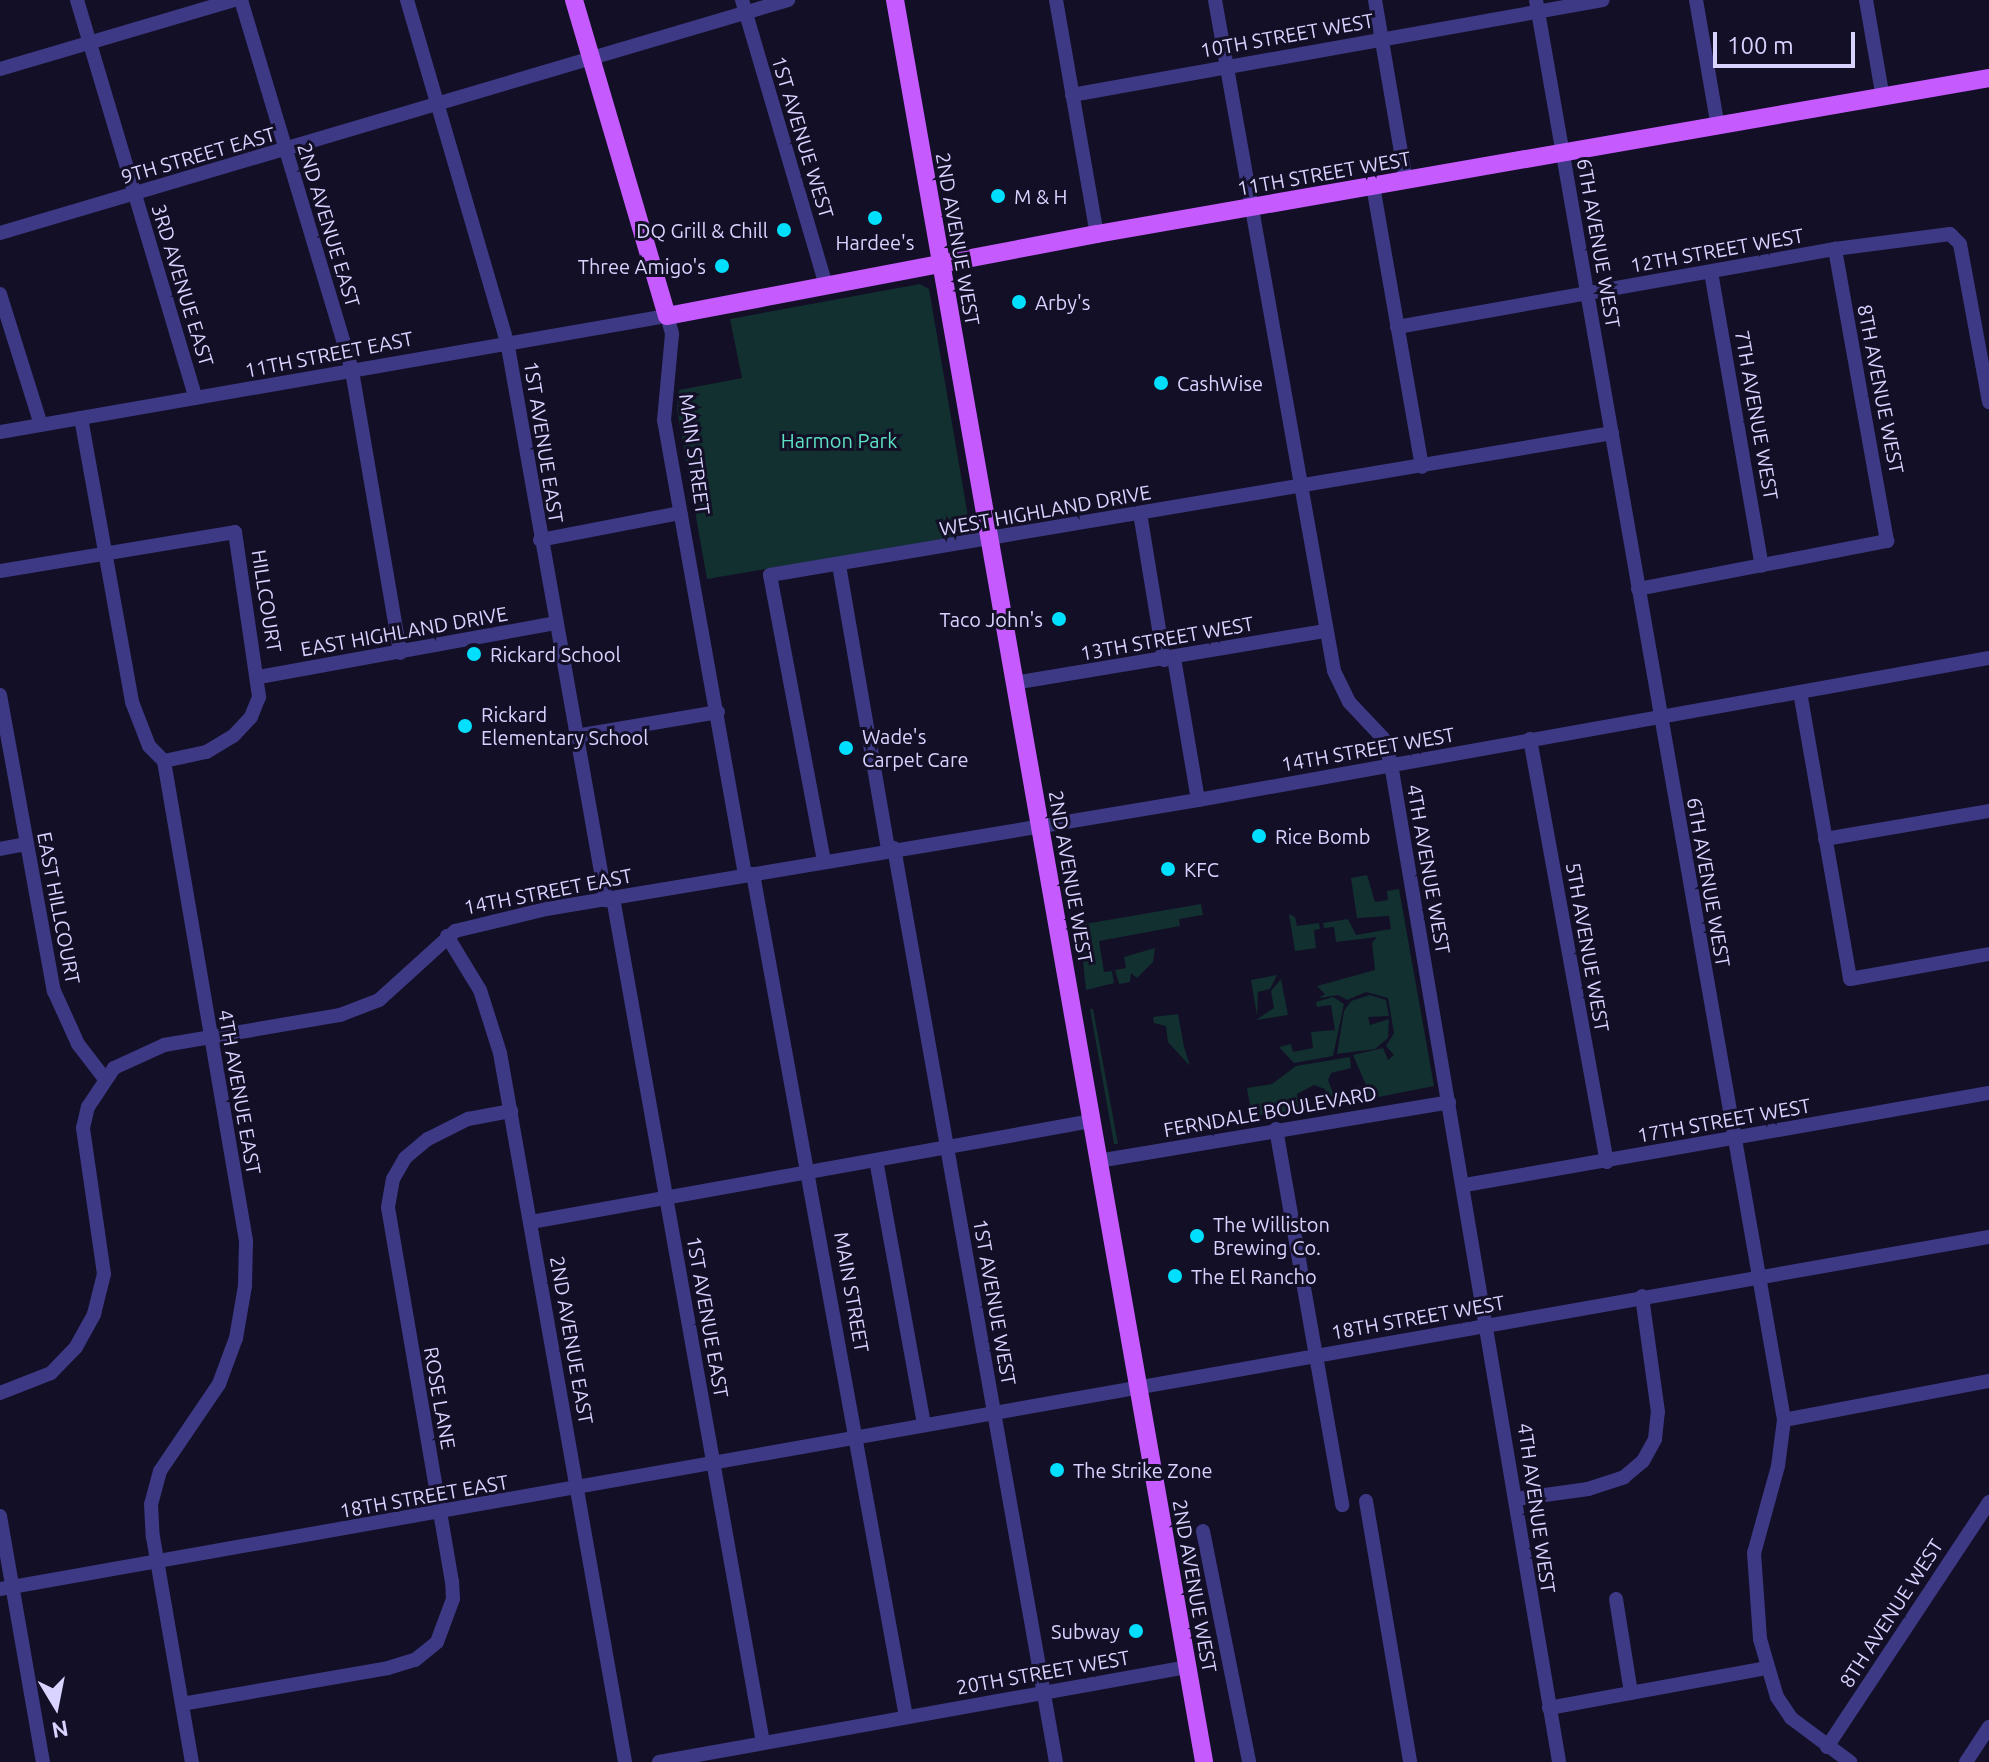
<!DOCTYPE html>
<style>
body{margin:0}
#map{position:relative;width:1989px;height:1762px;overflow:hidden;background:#130f26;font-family:Ubuntu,sans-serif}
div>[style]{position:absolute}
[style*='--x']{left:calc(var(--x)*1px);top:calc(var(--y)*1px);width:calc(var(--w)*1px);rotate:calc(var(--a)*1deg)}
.green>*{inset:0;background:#11302f}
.minor>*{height:14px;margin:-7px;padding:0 7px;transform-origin:7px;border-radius:7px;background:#3d3985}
.major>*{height:18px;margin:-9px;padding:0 9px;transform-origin:9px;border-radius:9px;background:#c55aff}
.dots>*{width:22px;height:22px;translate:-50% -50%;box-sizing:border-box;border:4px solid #130f26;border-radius:50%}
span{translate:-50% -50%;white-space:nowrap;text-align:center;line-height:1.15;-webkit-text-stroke:6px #130f26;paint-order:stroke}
.street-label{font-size:20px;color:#d9d3ff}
.poi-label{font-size:20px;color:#d9d3ff}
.left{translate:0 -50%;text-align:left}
.right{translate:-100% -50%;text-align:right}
.park-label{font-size:20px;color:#5de1c3}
.north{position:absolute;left:16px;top:1666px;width:80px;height:80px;-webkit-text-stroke:6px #130f26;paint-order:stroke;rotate:170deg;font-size:22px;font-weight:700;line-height:32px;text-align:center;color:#d9d3ff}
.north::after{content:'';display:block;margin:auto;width:28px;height:36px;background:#d9d3ff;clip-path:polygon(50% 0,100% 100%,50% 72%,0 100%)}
.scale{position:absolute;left:1713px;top:32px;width:142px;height:36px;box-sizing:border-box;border:4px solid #d9d3ff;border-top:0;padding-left:10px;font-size:24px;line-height:28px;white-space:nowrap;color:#d9d3ff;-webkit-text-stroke:6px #130f26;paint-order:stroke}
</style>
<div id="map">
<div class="green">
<div style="clip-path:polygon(920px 284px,929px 289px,971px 534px,707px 579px,677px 409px,679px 390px,742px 378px,730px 319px)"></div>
<div style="clip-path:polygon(1367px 875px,1375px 902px,1388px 900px,1387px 891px,1399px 889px,1434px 1086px,1353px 1102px,1355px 1087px,1366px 1085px,1353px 1055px,1383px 1048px,1388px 1060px,1394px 1055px,1386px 1046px,1394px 1033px,1388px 998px,1366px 992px,1347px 1000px,1338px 995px,1319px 998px,1325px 994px,1317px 986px,1375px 970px,1372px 943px,1377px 937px,1336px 942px,1334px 927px,1324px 928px,1323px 923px,1348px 919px,1356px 935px,1391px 929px,1389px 916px,1357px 918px,1351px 878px)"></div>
<div style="clip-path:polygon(1201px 904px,1203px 915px,1179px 919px,1180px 926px,1099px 941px,1104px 972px,1112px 971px,1114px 983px,1086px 990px,1079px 925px)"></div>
<div style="clip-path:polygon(1289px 914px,1295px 917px,1297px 926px,1319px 923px,1320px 929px,1314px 930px,1316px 948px,1295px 951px)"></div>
<div style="clip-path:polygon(1155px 948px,1153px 962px,1137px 978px,1131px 973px,1130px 982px,1119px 984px,1115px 970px,1126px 968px,1124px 957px)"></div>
<div style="clip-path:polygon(1277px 975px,1270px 989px,1258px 992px,1257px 1016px,1251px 980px)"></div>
<div style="clip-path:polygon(1281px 979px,1288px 1015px,1256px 1020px,1274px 1008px,1271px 991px)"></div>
<div style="clip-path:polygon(1370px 995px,1386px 1000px,1389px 1016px,1368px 1017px,1370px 1025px,1389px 1019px,1388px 1038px,1375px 1049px,1337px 1054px,1344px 1011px,1351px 1001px)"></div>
<div style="clip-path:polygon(1333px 997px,1344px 1004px,1333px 1056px,1294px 1063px,1279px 1047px,1291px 1044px,1293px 1052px,1313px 1048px,1311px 1032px,1335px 1030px,1331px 1005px,1317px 1007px,1316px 1002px)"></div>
<div style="clip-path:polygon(1090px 1009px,1093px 1009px,1118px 1144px,1114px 1144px)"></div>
<div style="clip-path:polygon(1178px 1014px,1184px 1047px,1190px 1066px,1168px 1042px,1166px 1026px,1154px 1023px,1153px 1017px)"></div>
<div style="clip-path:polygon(1350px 1057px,1351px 1068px,1331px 1073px,1328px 1080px,1333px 1093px,1344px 1091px,1350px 1102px,1328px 1106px,1325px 1089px,1314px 1085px,1297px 1094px,1299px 1111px,1252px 1116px,1247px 1088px,1272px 1084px,1296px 1066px)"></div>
</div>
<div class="minor">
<div style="--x:77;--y:0;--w:415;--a:73.4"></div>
<div style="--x:241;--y:0;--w:387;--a:73.3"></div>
<div style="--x:352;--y:371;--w:286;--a:80.3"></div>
<div style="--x:407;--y:0;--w:355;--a:73.7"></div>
<div style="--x:507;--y:341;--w:568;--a:79.96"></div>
<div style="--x:742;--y:0;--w:297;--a:73.6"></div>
<div style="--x:1056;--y:0;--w:238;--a:80.1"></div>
<div style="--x:1215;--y:0;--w:681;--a:79.94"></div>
<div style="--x:1334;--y:671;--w:34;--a:64"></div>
<div style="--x:1349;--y:702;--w:50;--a:46.6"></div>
<div style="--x:1383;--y:738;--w:27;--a:73"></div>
<div style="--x:1391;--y:764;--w:1012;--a:80.44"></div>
<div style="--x:1375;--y:0;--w:184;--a:80.3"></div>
<div style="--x:1536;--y:0;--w:1441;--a:80.09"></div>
<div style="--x:1784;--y:1420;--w:46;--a:97.4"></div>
<div style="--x:1778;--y:1466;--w:90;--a:105.4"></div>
<div style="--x:1754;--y:1553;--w:86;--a:86"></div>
<div style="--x:1760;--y:1639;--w:60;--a:73.7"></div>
<div style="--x:1777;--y:1697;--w:25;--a:56"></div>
<div style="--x:1791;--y:1718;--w:74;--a:36.7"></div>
<div style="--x:1696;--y:0;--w:129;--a:80.2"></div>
<div style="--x:1866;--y:0;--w:99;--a:80.2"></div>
<div style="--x:0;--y:69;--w:244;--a:-16.4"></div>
<div style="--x:1072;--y:95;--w:539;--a:-10.14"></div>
<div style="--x:1373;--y:186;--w:285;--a:80.1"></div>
<div style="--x:0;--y:233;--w:822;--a:-16.47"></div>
<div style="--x:1711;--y:272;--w:298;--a:80.2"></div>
<div style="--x:0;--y:294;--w:137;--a:72.6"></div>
<div style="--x:1397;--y:327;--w:445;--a:-10.1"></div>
<div style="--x:1835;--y:249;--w:116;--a:-7.4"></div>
<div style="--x:1950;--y:234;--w:14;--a:45"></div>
<div style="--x:1960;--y:244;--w:161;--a:79.6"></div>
<div style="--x:81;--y:418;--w:289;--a:79.8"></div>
<div style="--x:132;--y:702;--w:47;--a:68.9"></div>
<div style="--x:149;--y:746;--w:21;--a:45"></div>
<div style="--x:164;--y:761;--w:487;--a:80.3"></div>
<div style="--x:246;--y:1241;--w:45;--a:91.3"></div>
<div style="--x:245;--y:1286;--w:53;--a:99.8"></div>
<div style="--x:236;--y:1338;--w:49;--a:110.3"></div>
<div style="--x:219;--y:1384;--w:105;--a:124.1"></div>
<div style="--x:160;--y:1471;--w:34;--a:105"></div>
<div style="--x:151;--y:1504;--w:33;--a:87"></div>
<div style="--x:153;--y:1537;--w:228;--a:80.2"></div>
<div style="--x:0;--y:432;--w:677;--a:-9.87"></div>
<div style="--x:667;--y:316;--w:19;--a:74"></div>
<div style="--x:672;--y:334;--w:86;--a:95.3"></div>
<div style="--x:664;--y:420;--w:462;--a:79.9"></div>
<div style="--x:1140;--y:513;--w:149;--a:80.7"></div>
<div style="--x:540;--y:540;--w:143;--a:-10.9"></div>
<div style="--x:839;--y:565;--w:288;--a:80.2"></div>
<div style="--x:0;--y:571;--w:238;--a:-9.4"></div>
<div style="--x:235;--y:532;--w:167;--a:81.7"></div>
<div style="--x:259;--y:697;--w:22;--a:112"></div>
<div style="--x:251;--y:717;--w:26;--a:133"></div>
<div style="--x:233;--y:736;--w:31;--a:149"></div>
<div style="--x:206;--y:752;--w:43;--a:167.9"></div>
<div style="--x:1638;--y:589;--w:254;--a:-10.9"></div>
<div style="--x:1887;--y:541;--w:297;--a:-100.1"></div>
<div style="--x:1174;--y:658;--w:144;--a:80.4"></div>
<div style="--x:259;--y:677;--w:301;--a:-10.3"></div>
<div style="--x:1014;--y:683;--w:316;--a:-9.5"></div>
<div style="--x:1800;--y:692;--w:291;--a:80.1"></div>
<div style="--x:1850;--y:979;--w:141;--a:-10.2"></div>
<div style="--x:0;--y:695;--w:301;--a:79.7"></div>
<div style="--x:54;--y:991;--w:58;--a:65.6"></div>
<div style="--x:78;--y:1044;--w:44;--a:52.4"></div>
<div style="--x:576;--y:736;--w:144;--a:-9.6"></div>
<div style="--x:1530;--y:739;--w:430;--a:79.7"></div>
<div style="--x:1825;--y:839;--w:166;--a:-9.7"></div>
<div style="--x:894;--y:848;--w:928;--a:79.95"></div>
<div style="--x:0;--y:849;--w:26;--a:-11"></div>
<div style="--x:824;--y:861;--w:291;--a:-100.7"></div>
<div style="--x:770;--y:575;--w:854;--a:-9.57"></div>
<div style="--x:753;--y:874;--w:857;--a:79.71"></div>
<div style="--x:613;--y:898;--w:858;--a:79.93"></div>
<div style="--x:447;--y:936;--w:63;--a:58.6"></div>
<div style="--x:480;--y:990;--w:66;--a:72.4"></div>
<div style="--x:500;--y:1053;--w:720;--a:80"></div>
<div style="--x:1276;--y:1129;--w:382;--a:80"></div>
<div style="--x:876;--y:1160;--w:268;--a:79.7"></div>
<div style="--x:1098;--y:1161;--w:356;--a:-9.5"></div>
<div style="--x:1465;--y:1185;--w:532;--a:-9.96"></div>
<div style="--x:531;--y:1222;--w:570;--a:-10.21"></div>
<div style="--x:0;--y:1393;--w:55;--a:-21.4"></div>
<div style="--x:51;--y:1373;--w:36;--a:-46"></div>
<div style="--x:76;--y:1347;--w:38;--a:-61"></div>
<div style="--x:94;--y:1314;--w:41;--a:-76"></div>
<div style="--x:104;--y:1274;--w:148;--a:-98.2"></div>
<div style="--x:83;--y:1128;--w:22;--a:-77"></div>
<div style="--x:88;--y:1107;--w:47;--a:-56.3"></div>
<div style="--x:114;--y:1068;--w:55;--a:-24.7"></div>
<div style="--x:164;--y:1045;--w:179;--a:-9.7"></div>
<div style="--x:340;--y:1015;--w:42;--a:-21"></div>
<div style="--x:379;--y:1000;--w:103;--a:-42.2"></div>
<div style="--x:455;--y:931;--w:94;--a:-13.6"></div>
<div style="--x:546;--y:909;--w:661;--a:-9.49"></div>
<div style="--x:1198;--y:800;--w:804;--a:-10.18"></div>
<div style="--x:1784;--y:1420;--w:209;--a:-10.8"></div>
<div style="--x:1516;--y:1499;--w:73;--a:-7.9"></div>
<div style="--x:1588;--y:1489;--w:38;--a:-18"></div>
<div style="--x:1624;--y:1477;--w:25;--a:-40"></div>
<div style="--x:1643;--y:1461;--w:25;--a:-61"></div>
<div style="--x:1655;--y:1439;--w:27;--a:-84"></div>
<div style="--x:1658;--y:1412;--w:117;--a:-97.9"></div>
<div style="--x:1366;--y:1501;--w:265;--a:80.4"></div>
<div style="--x:0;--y:1516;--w:250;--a:80.1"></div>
<div style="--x:1203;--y:1531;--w:236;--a:78.7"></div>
<div style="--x:0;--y:1589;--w:2020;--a:-10.04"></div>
<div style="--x:1616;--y:1599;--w:95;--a:80.9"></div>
<div style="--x:182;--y:1704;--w:209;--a:-9.9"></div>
<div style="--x:388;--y:1668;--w:28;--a:-17"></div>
<div style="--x:415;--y:1660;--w:28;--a:-39"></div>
<div style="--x:437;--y:1642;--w:46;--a:-69.6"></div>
<div style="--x:453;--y:1599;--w:17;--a:-93"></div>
<div style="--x:452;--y:1582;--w:380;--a:-99.7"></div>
<div style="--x:388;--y:1207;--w:28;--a:-80"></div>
<div style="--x:393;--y:1179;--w:24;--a:-60"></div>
<div style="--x:405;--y:1158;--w:30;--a:-40"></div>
<div style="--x:428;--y:1139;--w:45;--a:-26.6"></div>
<div style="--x:468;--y:1119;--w:44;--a:-10.5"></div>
<div style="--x:1549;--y:1708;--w:222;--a:-10.4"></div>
<div style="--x:1827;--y:1747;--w:294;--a:-56.5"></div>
<div style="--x:659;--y:1762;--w:536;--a:-10.2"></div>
<div style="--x:1966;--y:1762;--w:42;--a:-56.7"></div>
</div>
<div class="major">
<div style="--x:574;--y:0;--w:329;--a:73.6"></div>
<div style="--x:667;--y:316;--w:438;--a:-10.8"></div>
<div style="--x:1097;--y:234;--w:906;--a:-9.92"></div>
<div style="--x:895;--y:0;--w:1789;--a:80.05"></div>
</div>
<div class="dots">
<div style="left:998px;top:196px;background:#00e0fe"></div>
<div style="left:875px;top:218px;background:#00e0fe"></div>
<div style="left:784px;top:230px;background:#00e0fe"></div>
<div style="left:722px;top:266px;background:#00e0fe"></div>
<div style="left:1019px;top:302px;background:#00e0fe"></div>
<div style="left:1161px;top:383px;background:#00e0fe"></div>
<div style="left:1059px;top:619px;background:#00e0fe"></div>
<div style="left:474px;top:654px;background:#00e0fe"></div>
<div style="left:465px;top:726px;background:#00e0fe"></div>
<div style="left:846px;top:748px;background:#00e0fe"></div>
<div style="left:1259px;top:836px;background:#00e0fe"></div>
<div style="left:1168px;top:869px;background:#00e0fe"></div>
<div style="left:1197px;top:1236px;background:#00e0fe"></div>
<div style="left:1175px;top:1276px;background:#00e0fe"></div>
<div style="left:1057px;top:1470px;background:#00e0fe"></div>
<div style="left:1136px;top:1631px;background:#00e0fe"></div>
</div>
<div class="street-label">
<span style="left:1287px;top:35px;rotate:-10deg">10TH STREET WEST</span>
<span style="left:803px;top:137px;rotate:73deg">1ST AVENUE WEST</span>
<span style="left:198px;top:155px;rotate:-16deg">9TH STREET EAST</span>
<span style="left:1324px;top:173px;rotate:-10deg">11TH STREET WEST</span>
<span style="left:329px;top:225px;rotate:73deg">2ND AVENUE EAST</span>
<span style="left:958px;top:239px;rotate:80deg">2ND AVENUE WEST</span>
<span style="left:1599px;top:243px;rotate:80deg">6TH AVENUE WEST</span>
<span style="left:1717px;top:250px;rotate:-10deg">12TH STREET WEST</span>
<span style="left:183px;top:285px;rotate:73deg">3RD AVENUE EAST</span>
<span style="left:329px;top:354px;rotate:-11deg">11TH STREET EAST</span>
<span style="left:1881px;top:389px;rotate:79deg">8TH AVENUE WEST</span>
<span style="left:1757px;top:415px;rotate:80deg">7TH AVENUE WEST</span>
<span style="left:544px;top:442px;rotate:81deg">1ST AVENUE EAST</span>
<span style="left:695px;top:454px;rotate:82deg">MAIN STREET</span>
<span style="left:1045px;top:510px;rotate:-10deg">WEST HIGHLAND DRIVE</span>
<span style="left:267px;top:601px;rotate:81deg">HILLCOURT</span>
<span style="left:404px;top:631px;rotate:-10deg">EAST HIGHLAND DRIVE</span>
<span style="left:1167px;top:638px;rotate:-10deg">13TH STREET WEST</span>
<span style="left:1368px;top:749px;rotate:-10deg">14TH STREET WEST</span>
<span style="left:1429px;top:869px;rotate:80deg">4TH AVENUE WEST</span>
<span style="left:1071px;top:877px;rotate:80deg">2ND AVENUE WEST</span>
<span style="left:1709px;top:882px;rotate:80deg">6TH AVENUE WEST</span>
<span style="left:548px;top:891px;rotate:-11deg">14TH STREET EAST</span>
<span style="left:59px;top:908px;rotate:79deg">EAST HILLCOURT</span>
<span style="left:1588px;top:947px;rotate:80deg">5TH AVENUE WEST</span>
<span style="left:240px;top:1092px;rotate:80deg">4TH AVENUE EAST</span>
<span style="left:1270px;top:1111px;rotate:-10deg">FERNDALE BOULEVARD</span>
<span style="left:1724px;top:1120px;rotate:-10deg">17TH STREET WEST</span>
<span style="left:852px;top:1292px;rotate:80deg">MAIN STREET</span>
<span style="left:995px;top:1302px;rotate:80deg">1ST AVENUE WEST</span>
<span style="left:708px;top:1317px;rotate:80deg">1ST AVENUE EAST</span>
<span style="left:1418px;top:1317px;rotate:-10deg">18TH STREET WEST</span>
<span style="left:572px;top:1340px;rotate:80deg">2ND AVENUE EAST</span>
<span style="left:440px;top:1398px;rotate:80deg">ROSE LANE</span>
<span style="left:424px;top:1496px;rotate:-10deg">18TH STREET EAST</span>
<span style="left:1537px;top:1508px;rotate:82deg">4TH AVENUE WEST</span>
<span style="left:1195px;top:1586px;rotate:80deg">2ND AVENUE WEST</span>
<span style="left:1891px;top:1613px;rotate:-57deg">8TH AVENUE WEST</span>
<span style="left:1043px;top:1672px;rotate:-10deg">20TH STREET WEST</span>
</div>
<div class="poi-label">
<span class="left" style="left:1014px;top:196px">M &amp; H</span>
<span class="right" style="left:768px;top:230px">DQ Grill &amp; Chill</span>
<span style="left:875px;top:242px">Hardee's</span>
<span class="right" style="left:706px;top:266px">Three Amigo's</span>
<span class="left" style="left:1035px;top:302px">Arby's</span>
<span class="left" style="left:1177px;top:383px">CashWise</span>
<span class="right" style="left:1043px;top:619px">Taco John's</span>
<span class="left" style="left:490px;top:654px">Rickard School</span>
<span class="left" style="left:481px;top:726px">Rickard<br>Elementary School</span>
<span class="left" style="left:862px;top:748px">Wade's<br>Carpet Care</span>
<span class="left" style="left:1275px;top:836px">Rice Bomb</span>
<span class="left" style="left:1184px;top:869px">KFC</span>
<span class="left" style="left:1213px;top:1236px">The Williston<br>Brewing Co.</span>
<span class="left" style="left:1191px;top:1276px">The El Rancho</span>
<span class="left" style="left:1073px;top:1470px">The Strike Zone</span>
<span class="right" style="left:1120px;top:1631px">Subway</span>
</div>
<div class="park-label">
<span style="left:839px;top:440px">Harmon Park</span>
</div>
<div class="north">N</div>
<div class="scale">100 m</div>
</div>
